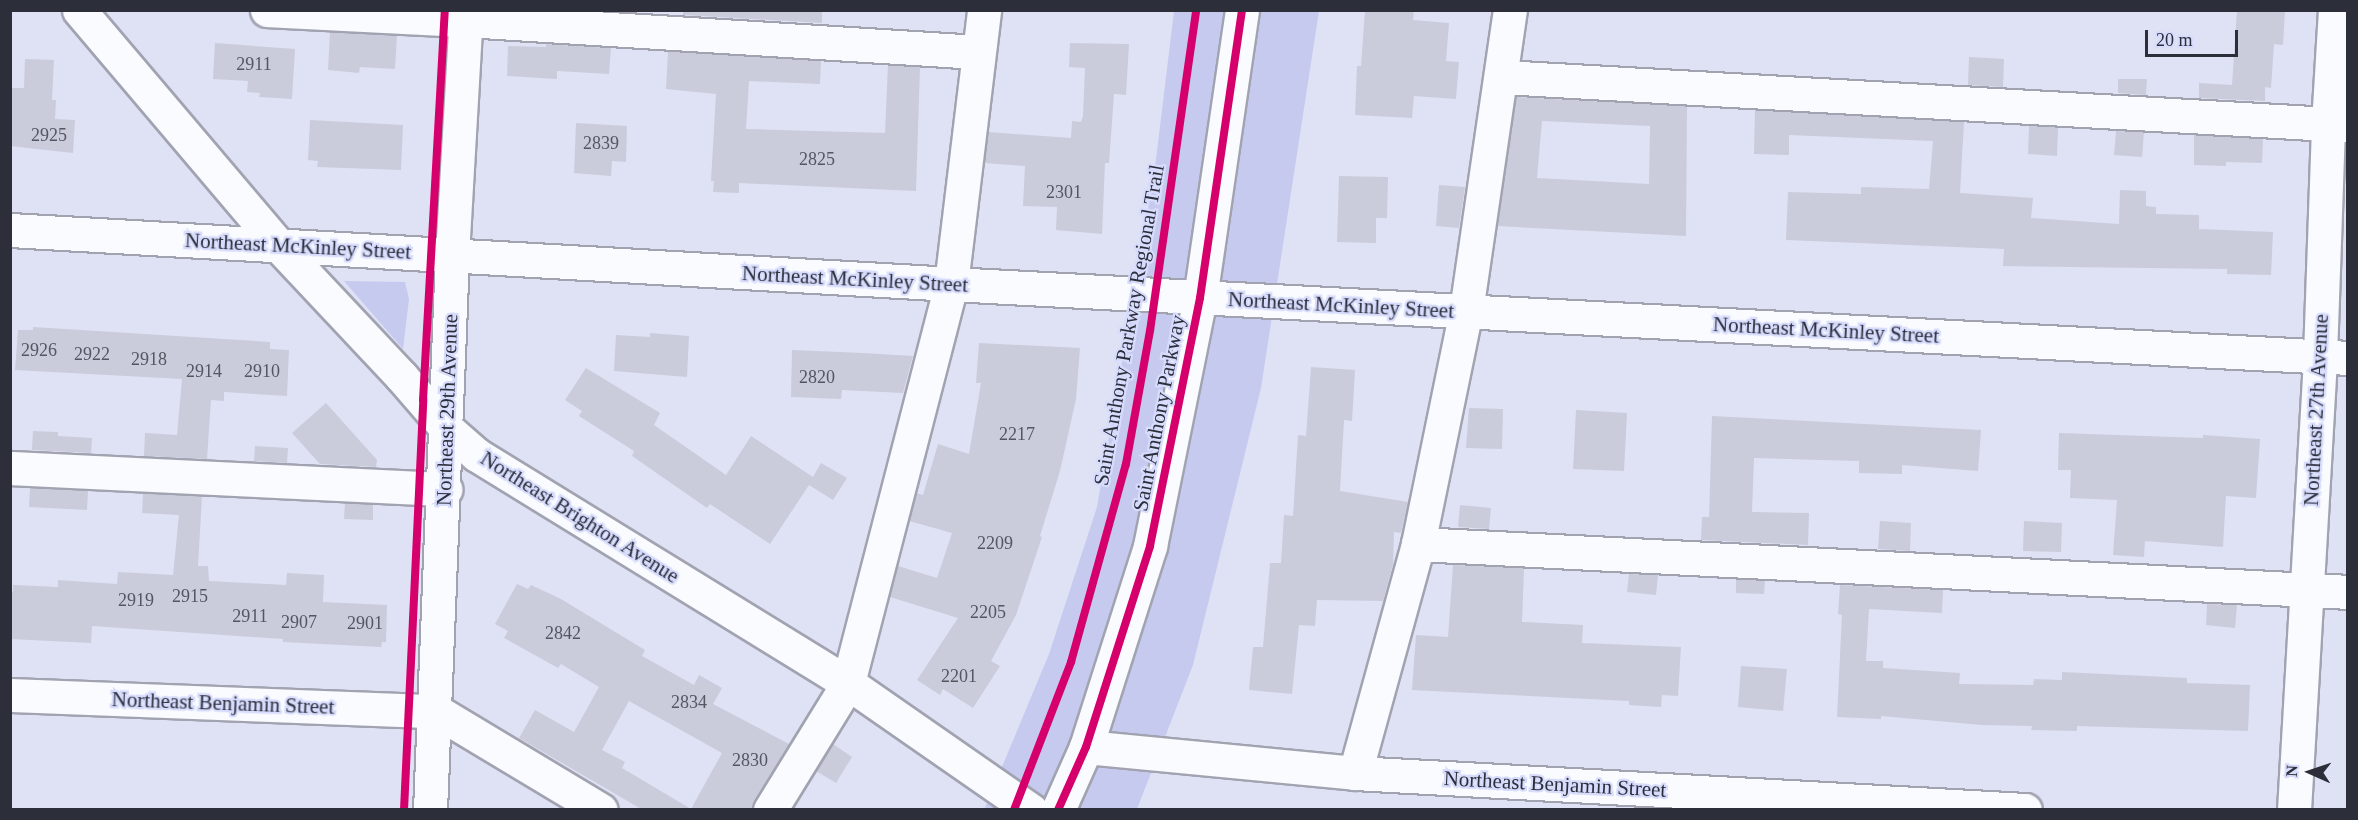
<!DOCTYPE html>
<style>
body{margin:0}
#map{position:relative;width:2358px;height:820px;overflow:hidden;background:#dfe2f5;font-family:"Times New Roman",serif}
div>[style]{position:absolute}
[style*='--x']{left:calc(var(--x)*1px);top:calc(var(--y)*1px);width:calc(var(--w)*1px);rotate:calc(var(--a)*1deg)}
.green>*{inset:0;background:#c6caee}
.building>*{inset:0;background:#caccdb}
.roads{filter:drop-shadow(2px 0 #a1a3b1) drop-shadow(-2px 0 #a1a3b1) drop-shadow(0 2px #a1a3b1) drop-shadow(0 -2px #a1a3b1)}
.minor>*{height:33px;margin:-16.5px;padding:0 16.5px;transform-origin:16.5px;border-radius:16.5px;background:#fafbfe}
.cycleway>*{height:8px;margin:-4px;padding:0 4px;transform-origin:4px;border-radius:4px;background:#d6006c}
span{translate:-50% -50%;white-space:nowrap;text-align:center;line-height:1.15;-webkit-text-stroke:4.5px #d7dcfd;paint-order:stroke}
.number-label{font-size:18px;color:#545662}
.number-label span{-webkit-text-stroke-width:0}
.street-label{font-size:21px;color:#2c2e3a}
.frame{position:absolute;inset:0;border:12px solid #2c2e3a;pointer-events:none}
.north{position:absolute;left:2280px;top:742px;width:60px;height:60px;-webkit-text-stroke:4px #d7dcfd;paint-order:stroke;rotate:273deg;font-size:16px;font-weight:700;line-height:24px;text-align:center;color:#2c2e3a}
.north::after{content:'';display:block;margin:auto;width:21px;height:27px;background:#2c2e3a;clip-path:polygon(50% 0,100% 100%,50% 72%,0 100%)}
.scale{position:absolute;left:2145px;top:30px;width:93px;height:27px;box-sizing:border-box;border:3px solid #2c2e3a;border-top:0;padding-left:8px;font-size:18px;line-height:21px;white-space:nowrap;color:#2c2e3a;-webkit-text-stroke:4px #d7dcfd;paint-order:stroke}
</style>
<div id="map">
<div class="green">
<div style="clip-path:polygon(1174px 11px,1319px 11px,1261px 388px,1193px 665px,1137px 809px,984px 810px,1049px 654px,1097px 507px,1155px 168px)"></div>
<div style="clip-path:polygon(344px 281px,405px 282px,409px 299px,403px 349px)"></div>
</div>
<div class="building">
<div style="clip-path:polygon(683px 10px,822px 10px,822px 23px,683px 15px)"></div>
<div style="clip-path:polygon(1365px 10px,1414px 10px,1413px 20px,1449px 23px,1446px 61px,1459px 62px,1456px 99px,1414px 96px,1412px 118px,1355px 115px,1357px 66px,1361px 66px)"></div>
<div style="clip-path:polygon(2237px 10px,2285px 10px,2283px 45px,2274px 44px,2271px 88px,2265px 87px,2265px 101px,2199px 98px,2199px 83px,2232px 85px)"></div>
<div style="clip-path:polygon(330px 32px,397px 35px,395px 69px,360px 67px,359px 73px,328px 70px)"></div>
<div style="clip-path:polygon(215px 43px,295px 49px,292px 99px,259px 97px,260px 93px,247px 92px,248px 81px,213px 79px)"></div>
<div style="clip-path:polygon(1070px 43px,1129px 44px,1126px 95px,1114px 94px,1109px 163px,1105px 163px,1102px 234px,1056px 230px,1057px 207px,1023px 206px,1025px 166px,984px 163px,988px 132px,1071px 138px,1072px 121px,1081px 122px,1083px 116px,1085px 68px,1069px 67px)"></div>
<div style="clip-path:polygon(546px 44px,611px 48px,609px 74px,557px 71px,557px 79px,507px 76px,508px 46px,546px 47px)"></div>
<div style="clip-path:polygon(668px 51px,821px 61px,820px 84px,749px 81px,746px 129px,885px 133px,888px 65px,920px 67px,916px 191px,739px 183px,739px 193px,713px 192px,714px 181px,711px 181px,716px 94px,666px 89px)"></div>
<div style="clip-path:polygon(1969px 57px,2004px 59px,2003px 87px,1968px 85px)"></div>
<div style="clip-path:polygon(25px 59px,54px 60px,52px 100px,56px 100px,55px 119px,75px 120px,73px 153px,10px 146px,10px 88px,24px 88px)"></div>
<div style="clip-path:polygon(2118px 79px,2147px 79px,2146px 95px,2118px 93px)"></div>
<div style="clip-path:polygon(evenodd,1516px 97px,1687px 106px,1686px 236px,1497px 226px,1516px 97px,1542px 121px,1650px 126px,1649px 184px,1537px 178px,1542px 121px)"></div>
<div style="clip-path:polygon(1755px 110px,1964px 122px,1960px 193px,2033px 198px,2031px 218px,2119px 224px,2120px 190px,2146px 191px,2146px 206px,2156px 207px,2156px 214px,2199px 215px,2199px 229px,2273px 232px,2271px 275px,2227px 274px,2227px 269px,2003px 266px,2004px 249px,1786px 240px,1788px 192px,1861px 194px,1861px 187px,1929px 189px,1933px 141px,1789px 135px,1789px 155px,1754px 154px)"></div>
<div style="clip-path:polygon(310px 120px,403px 125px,401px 170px,317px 167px,318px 161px,308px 160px)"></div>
<div style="clip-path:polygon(576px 123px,627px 126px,626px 162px,612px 161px,611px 176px,574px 173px)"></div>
<div style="clip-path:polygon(2029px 126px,2058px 127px,2057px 156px,2028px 154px)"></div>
<div style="clip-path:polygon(2116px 131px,2144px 132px,2142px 157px,2114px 155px)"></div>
<div style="clip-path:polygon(2194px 135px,2263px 139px,2262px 163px,2226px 162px,2226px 166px,2194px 165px)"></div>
<div style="clip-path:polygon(1339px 176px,1388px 177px,1387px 218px,1376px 218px,1376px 243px,1337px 242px)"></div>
<div style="clip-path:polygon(1439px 185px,1465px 187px,1459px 228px,1436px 226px)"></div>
<div style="clip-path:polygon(33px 327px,270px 342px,270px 349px,289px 350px,287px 396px,224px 392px,224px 401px,211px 400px,207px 459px,144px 456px,145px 433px,177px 435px,182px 379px,15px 370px,18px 330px,33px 330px)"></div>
<div style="clip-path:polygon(650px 333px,689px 336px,687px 377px,614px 371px,616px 335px,650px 337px)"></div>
<div style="clip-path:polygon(979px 343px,1080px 348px,1076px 399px,1060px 471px,1040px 536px,1042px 537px,1016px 615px,991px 661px,1000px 666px,973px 708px,943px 689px,940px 695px,917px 680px,958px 618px,890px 597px,898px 566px,937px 578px,952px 533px,909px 521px,916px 493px,923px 495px,938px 444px,969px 454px,981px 383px,976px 383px)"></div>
<div style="clip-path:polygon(792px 350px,863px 353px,913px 356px,903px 393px,842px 390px,841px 399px,791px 397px)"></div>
<div style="clip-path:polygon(1311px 367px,1355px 370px,1352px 421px,1344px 420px,1340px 491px,1408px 502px,1401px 533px,1394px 532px,1393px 564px,1383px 601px,1317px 600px,1315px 626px,1299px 625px,1292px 694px,1249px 690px,1253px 647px,1263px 647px,1270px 563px,1281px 563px,1284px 515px,1293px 516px,1298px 435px,1306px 436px)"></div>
<div style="clip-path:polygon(586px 368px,660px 413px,654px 425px,726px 475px,751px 436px,813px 477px,821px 463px,847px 478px,833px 500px,809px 485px,770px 544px,710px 504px,707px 508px,632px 456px,634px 451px,579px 416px,582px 411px,565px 400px)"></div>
<div style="clip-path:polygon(326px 403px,377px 460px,376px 467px,320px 464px,292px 433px)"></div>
<div style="clip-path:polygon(1469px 408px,1503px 409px,1502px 449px,1466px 448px)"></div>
<div style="clip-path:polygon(1576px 410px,1627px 413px,1624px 471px,1573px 469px)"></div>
<div style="clip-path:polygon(1712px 416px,1981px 430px,1978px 471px,1902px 465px,1902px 474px,1859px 473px,1859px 461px,1754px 458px,1752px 512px,1809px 513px,1808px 545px,1701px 540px,1702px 517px,1709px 517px)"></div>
<div style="clip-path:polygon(33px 431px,58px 432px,58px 436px,92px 438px,91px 453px,32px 450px)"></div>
<div style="clip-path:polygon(2059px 433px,2203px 438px,2203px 435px,2260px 439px,2256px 498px,2226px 496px,2223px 547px,2145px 541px,2144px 557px,2113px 555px,2117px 500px,2070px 498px,2071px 470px,2058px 470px)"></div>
<div style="clip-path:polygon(255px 446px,288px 448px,287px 463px,254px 461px)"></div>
<div style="clip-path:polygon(30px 488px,88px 491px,87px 510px,29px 507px)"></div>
<div style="clip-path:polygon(143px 493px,202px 496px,198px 566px,208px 566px,209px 581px,286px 585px,287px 573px,324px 575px,323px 602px,387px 605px,386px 642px,382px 642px,381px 647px,283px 642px,283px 639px,92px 626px,91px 643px,10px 639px,10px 592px,13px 592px,13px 585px,58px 587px,58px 580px,117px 584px,118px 572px,173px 575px,179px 515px,142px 513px)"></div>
<div style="clip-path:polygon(345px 503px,373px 504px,373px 520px,344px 519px)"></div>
<div style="clip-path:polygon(1460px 505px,1491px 508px,1489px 529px,1458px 527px)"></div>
<div style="clip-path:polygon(1880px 521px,1911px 523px,1910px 551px,1878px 549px)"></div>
<div style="clip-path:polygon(2024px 521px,2062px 523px,2061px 552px,2023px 551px)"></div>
<div style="clip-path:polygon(1453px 565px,1524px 568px,1522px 622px,1583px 625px,1582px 643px,1681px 647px,1678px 696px,1662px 695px,1661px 707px,1629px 705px,1629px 701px,1412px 690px,1416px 635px,1448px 637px)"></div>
<div style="clip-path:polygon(1629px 574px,1658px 575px,1656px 595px,1627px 592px)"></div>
<div style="clip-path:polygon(1736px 579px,1765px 581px,1764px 594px,1736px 593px)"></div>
<div style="clip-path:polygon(evenodd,517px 584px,528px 589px,531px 585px,561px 599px,645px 650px,642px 656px,694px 685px,699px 675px,722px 688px,713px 704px,789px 744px,754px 800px,751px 810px,643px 810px,519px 738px,535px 710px,574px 732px,599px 687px,561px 664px,558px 668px,504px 638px,508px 631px,495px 624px,517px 584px,629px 701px,722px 753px,691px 809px,622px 768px,625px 762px,602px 750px,629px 701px)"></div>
<div style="clip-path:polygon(1840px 585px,1943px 590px,1942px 613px,1869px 609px,1866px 661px,1883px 661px,1883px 668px,1960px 673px,1959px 684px,2033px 685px,2034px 679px,2062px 680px,2062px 672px,2187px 678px,2187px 683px,2250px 685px,2248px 731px,2077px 726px,2077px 731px,2031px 730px,2032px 726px,1982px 725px,1881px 716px,1881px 719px,1837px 717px,1842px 615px,1838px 614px)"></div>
<div style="clip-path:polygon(2207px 604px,2237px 605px,2235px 628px,2206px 625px)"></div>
<div style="clip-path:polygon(1741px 666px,1787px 669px,1783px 711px,1738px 707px)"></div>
<div style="clip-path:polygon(833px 744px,852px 757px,836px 783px,816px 771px)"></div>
</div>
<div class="roads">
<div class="minor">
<div style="--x:79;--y:10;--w:308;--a:49.7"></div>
<div style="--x:278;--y:245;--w:180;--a:46.8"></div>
<div style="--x:401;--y:376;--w:69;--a:49.1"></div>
<div style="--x:446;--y:428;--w:41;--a:41.1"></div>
<div style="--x:477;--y:455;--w:435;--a:31.6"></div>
<div style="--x:848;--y:683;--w:223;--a:34.8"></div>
<div style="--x:267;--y:10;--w:199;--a:2.9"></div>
<div style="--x:466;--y:20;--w:513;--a:3.58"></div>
<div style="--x:1502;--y:77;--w:847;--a:3.25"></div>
<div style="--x:10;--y:230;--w:943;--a:3.28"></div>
<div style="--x:951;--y:284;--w:1399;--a:3.03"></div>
<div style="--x:10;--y:468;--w:436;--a:2.8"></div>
<div style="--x:1418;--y:544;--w:931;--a:2.95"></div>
<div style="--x:10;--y:695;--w:426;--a:2.2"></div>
<div style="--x:436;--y:711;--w:192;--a:31"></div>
<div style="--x:1086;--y:747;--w:270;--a:5.5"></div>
<div style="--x:1355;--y:773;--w:671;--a:3.16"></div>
<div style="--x:1355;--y:773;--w:238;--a:-74.6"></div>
<div style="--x:1418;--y:544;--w:238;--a:-78.4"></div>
<div style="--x:1466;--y:311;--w:304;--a:-81.7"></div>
<div style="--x:430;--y:810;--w:555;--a:-87.73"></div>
<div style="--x:452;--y:255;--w:245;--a:-86.7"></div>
<div style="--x:770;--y:810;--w:149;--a:-58.4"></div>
<div style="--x:848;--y:683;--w:412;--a:-75.5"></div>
<div style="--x:951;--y:284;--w:276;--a:-83.1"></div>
<div style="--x:1058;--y:810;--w:69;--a:-66"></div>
<div style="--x:1086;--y:747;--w:211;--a:-72.3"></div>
<div style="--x:1150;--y:546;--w:253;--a:-78.6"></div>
<div style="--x:1200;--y:298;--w:291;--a:-81.7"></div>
<div style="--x:2294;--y:810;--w:455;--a:-86.7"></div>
<div style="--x:2320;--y:356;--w:232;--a:-88"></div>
<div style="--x:2328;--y:124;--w:114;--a:-86.5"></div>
</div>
</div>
<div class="cycleway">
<div style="--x:404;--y:810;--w:410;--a:-87.3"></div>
<div style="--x:423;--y:400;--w:391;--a:-86.8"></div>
<div style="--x:1014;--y:810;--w:159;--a:-68.9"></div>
<div style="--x:1071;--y:662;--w:205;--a:-74.5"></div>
<div style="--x:1126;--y:464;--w:135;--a:-79.8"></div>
<div style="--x:1150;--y:331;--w:324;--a:-81.8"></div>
<div style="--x:1058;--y:810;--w:69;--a:-66"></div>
<div style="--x:1086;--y:747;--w:211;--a:-72.3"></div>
<div style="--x:1150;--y:546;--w:253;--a:-78.6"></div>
<div style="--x:1200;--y:298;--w:291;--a:-81.7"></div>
</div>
<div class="number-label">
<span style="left:254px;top:64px">2911</span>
<span style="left:49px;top:135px">2925</span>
<span style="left:601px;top:143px">2839</span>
<span style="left:817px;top:159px">2825</span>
<span style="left:1064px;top:192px">2301</span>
<span style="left:39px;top:350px">2926</span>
<span style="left:92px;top:354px">2922</span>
<span style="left:149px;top:359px">2918</span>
<span style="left:204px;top:371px">2914</span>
<span style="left:262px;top:371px">2910</span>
<span style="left:817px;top:377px">2820</span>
<span style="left:1017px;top:434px">2217</span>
<span style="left:995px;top:543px">2209</span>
<span style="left:190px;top:596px">2915</span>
<span style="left:136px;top:600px">2919</span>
<span style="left:988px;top:612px">2205</span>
<span style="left:250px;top:616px">2911</span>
<span style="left:299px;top:622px">2907</span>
<span style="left:365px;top:623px">2901</span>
<span style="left:563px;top:633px">2842</span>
<span style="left:959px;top:676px">2201</span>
<span style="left:689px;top:702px">2834</span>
<span style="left:750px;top:760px">2830</span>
</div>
<div class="street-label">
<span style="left:298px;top:246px;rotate:3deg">Northeast McKinley Street</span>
<span style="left:855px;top:279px;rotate:3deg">Northeast McKinley Street</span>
<span style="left:1341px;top:305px;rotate:3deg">Northeast McKinley Street</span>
<span style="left:1129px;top:325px;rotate:-80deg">Saint Anthony Parkway Regional Trail</span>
<span style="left:1826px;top:330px;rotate:3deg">Northeast McKinley Street</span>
<span style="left:447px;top:410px;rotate:-88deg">Northeast 29th Avenue</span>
<span style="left:2316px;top:410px;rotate:-87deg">Northeast 27th Avenue</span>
<span style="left:1159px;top:413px;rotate:-79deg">Saint Anthony Parkway</span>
<span style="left:580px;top:517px;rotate:32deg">Northeast Brighton Avenue</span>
<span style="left:223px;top:703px;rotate:2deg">Northeast Benjamin Street</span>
<span style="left:1555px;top:784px;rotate:3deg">Northeast Benjamin Street</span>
</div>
<div class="frame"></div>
<div class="north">N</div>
<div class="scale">20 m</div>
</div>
